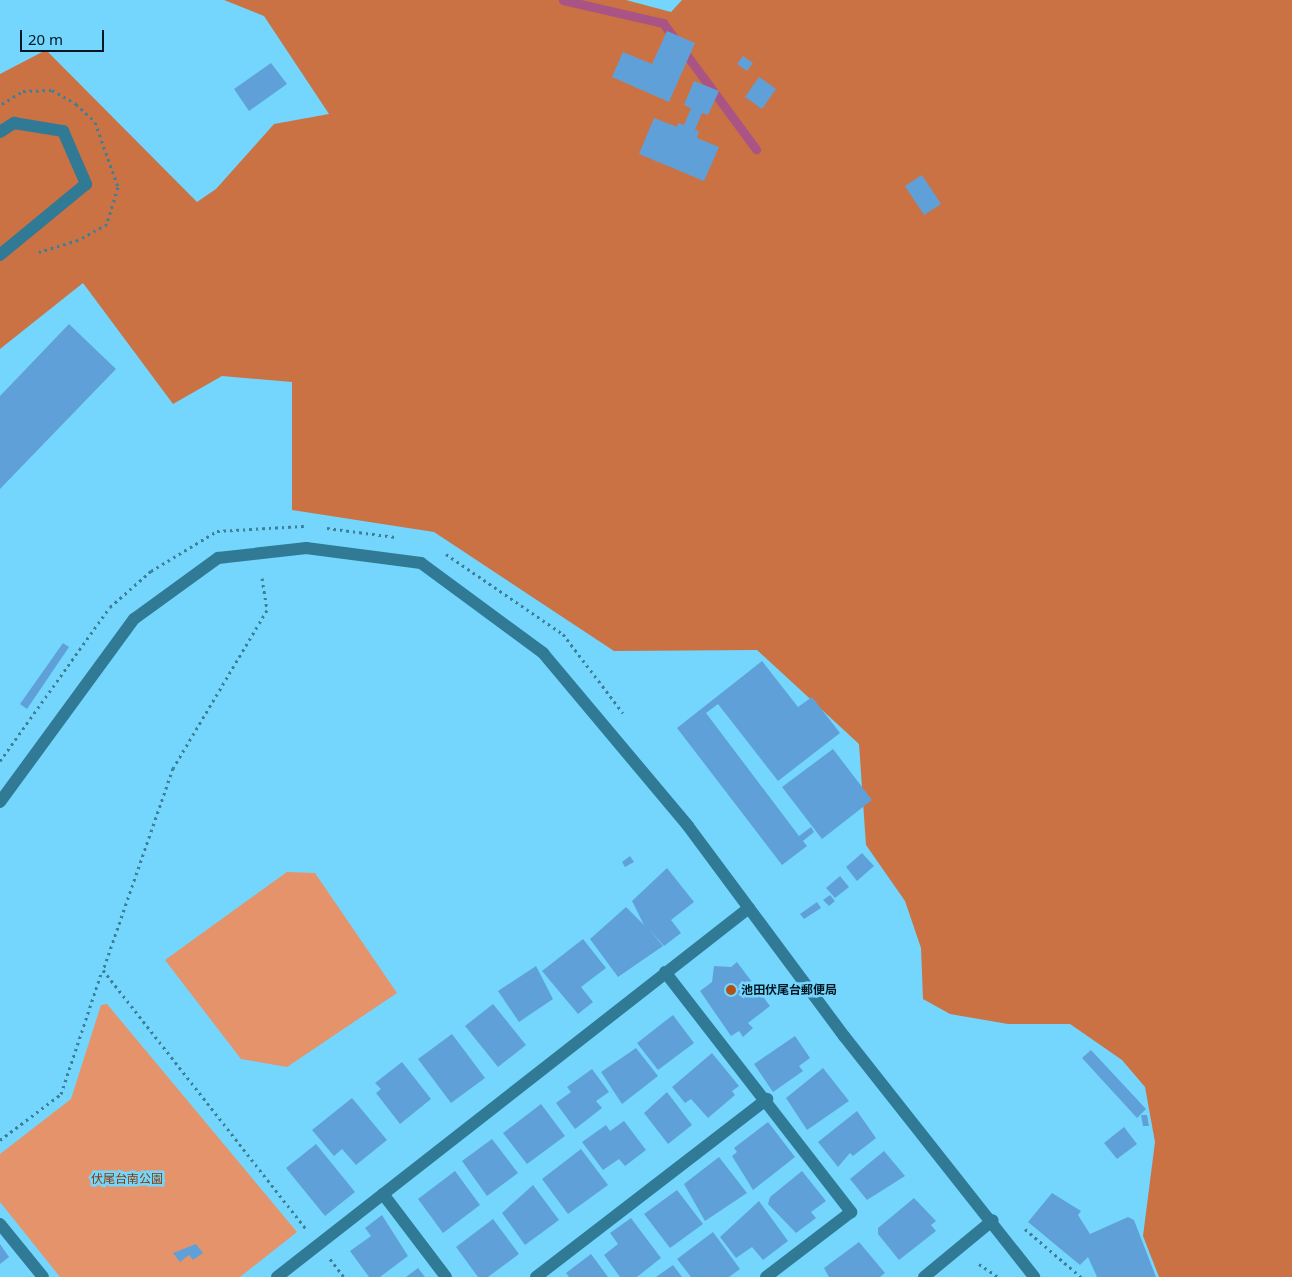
<!DOCTYPE html>
<meta charset="utf-8">
<style>
body{margin:0}
#map{position:relative;width:1292px;height:1277px;overflow:hidden;background:#74d6fd;font-family:"Noto Sans","Noto Sans JP",sans-serif}
div>[style]{position:absolute}
[style*='--x']{left:calc(var(--x)*1px);top:calc(var(--y)*1px);width:calc(var(--w)*1px);rotate:calc(var(--a)*1deg)}
.green>*{inset:0;background:#e4936b}
.forest>*{inset:0;background:#ca7244}
.stream>*{height:9px;margin:-4.5px;padding:0 4.5px;transform-origin:4.5px;border-radius:4.5px;background:#aa5485}
.building>*{inset:0;background:#60a0d9}
.path>*{height:3px;margin-top:-1.5px;transform-origin:0;background:repeating-linear-gradient(90deg,#3e7e98 0 2.5px,transparent 0 6.5px)}
.minor>*{height:12px;margin:-6px;padding:0 6px;transform-origin:6px;border-radius:6px;background:#307a96}
.dots>*{width:14px;height:14px;translate:-50% -50%;box-sizing:border-box;border:2px solid #74d6fd;border-radius:50%}
span{translate:-50% -50%;white-space:nowrap;text-align:center;line-height:1.15;-webkit-text-stroke:5px #74d6fd;paint-order:stroke}
.poi-label{font-size:12px;color:#001824;font-weight:700}
.left{translate:0 -50%;text-align:left}
.park-label{font-size:12px;color:#8b3900}
.scale{position:absolute;left:20px;top:30px;width:84px;height:22px;box-sizing:border-box;border:2px solid #001824;border-top:0;padding-left:6px;font-size:15px;line-height:18px;white-space:nowrap;color:#001824;-webkit-text-stroke:4px #74d6fd;paint-order:stroke}
</style>
<div id="map">
<div class="green">
<div style="clip-path:polygon(287px 872px,315px 873px,397px 993px,287px 1067px,241px 1059px,165px 960px)"></div>
<div style="clip-path:polygon(107px 1004px,297px 1232px,240px 1277px,60px 1277px,0 1202px,0 1154px,71px 1099px,101px 1005px)"></div>
</div>
<div class="forest">
<div style="clip-path:polygon(224px 0,626px 0,671px 12px,682px 0,1292px 0,1292px 1277px,1159px 1277px,1143px 1236px,1155px 1142px,1145px 1087px,1122px 1060px,1070px 1024px,1008px 1024px,950px 1014px,923px 999px,921px 948px,905px 901px,866px 845px,859px 744px,757px 650px,614px 651px,434px 532px,292px 510px,292px 382px,222px 376px,173px 404px,83px 283px,0 349px,0 74px,46px 50px,197px 202px,216px 189px,274px 124px,329px 114px,264px 16px)"></div>
</div>
<div class="stream">
<div style="--x:563;--y:0;--w:103;--a:13"></div>
<div style="--x:663;--y:23;--w:157;--a:53.6"></div>
</div>
<div class="building">
<div style="clip-path:polygon(667px 31px,695px 43px,669px 102px,612px 77px,623px 52px,652px 64px)"></div>
<div style="clip-path:polygon(743px 56px,753px 63px,747px 71px,737px 64px)"></div>
<div style="clip-path:polygon(271px 63px,287px 84px,249px 111px,234px 89px)"></div>
<div style="clip-path:polygon(759px 77px,776px 89px,762px 109px,745px 97px)"></div>
<div style="clip-path:polygon(694px 81px,719px 91px,708px 115px,702px 113px,695px 130px,699px 131px,697px 138px,719px 147px,704px 181px,639px 154px,654px 118px,677px 127px,678px 123px,684px 125px,691px 108px,684px 105px)"></div>
<div style="clip-path:polygon(922px 175px,941px 204px,924px 215px,905px 186px)"></div>
<div style="clip-path:polygon(69px 324px,116px 369px,0 489px,0 396px)"></div>
<div style="clip-path:polygon(63px 643px,69px 647px,27px 709px,20px 704px)"></div>
<div style="clip-path:polygon(762px 661px,798px 707px,812px 697px,840px 733px,778px 781px,718px 704px,706px 713px,799px 836px,811px 827px,814px 832px,803px 841px,807px 846px,782px 865px,677px 728px)"></div>
<div style="clip-path:polygon(833px 749px,872px 800px,822px 839px,782px 787px)"></div>
<div style="clip-path:polygon(862px 853px,874px 866px,857px 881px,846px 867px)"></div>
<div style="clip-path:polygon(630px 856px,634px 862px,625px 867px,622px 862px)"></div>
<div style="clip-path:polygon(667px 868px,694px 902px,671px 920px,681px 933px,664px 946px,649px 929px,663px 946px,618px 977px,590px 939px,626px 907px,644px 925px,632px 901px)"></div>
<div style="clip-path:polygon(840px 876px,849px 887px,835px 898px,826px 888px)"></div>
<div style="clip-path:polygon(830px 895px,835px 901px,829px 906px,823px 900px)"></div>
<div style="clip-path:polygon(817px 902px,821px 908px,804px 919px,800px 914px)"></div>
<div style="clip-path:polygon(583px 939px,606px 968px,581px 987px,593px 1002px,578px 1014px,542px 971px)"></div>
<div style="clip-path:polygon(737px 962px,770px 1006px,748px 1023px,753px 1028px,743px 1037px,739px 1031px,731px 1036px,700px 991px,712px 982px,714px 966px,731px 967px)"></div>
<div style="clip-path:polygon(536px 966px,553px 999px,519px 1022px,498px 991px)"></div>
<div style="clip-path:polygon(493px 1004px,526px 1045px,498px 1067px,465px 1026px)"></div>
<div style="clip-path:polygon(673px 1015px,694px 1043px,658px 1070px,637px 1043px)"></div>
<div style="clip-path:polygon(452px 1034px,485px 1078px,451px 1103px,418px 1059px)"></div>
<div style="clip-path:polygon(795px 1036px,810px 1058px,799px 1066px,803px 1071px,773px 1092px,754px 1064px)"></div>
<div style="clip-path:polygon(636px 1048px,658px 1076px,622px 1104px,601px 1072px)"></div>
<div style="clip-path:polygon(1091px 1050px,1146px 1109px,1137px 1118px,1082px 1058px)"></div>
<div style="clip-path:polygon(712px 1053px,739px 1086px,732px 1091px,735px 1095px,708px 1118px,691px 1099px,685px 1103px,672px 1087px)"></div>
<div style="clip-path:polygon(402px 1062px,431px 1099px,400px 1124px,376px 1093px,381px 1089px,375px 1083px)"></div>
<div style="clip-path:polygon(823px 1068px,849px 1101px,807px 1130px,786px 1098px)"></div>
<div style="clip-path:polygon(592px 1069px,609px 1092px,596px 1101px,602px 1108px,575px 1129px,556px 1103px,571px 1092px,567px 1087px)"></div>
<div style="clip-path:polygon(667px 1092px,692px 1125px,668px 1144px,644px 1113px)"></div>
<div style="clip-path:polygon(352px 1098px,387px 1140px,356px 1165px,342px 1149px,334px 1156px,312px 1130px)"></div>
<div style="clip-path:polygon(541px 1104px,565px 1136px,527px 1164px,503px 1133px)"></div>
<div style="clip-path:polygon(857px 1111px,876px 1138px,853px 1156px,850px 1153px,838px 1167px,818px 1142px)"></div>
<div style="clip-path:polygon(1141px 1115px,1147px 1115px,1149px 1126px,1143px 1126px)"></div>
<div style="clip-path:polygon(624px 1121px,646px 1150px,625px 1166px,619px 1159px,603px 1170px,582px 1142px,606px 1125px,610px 1131px)"></div>
<div style="clip-path:polygon(768px 1122px,795px 1157px,753px 1190px,732px 1156px,737px 1152px,734px 1148px)"></div>
<div style="clip-path:polygon(1124px 1127px,1137px 1144px,1117px 1159px,1104px 1143px)"></div>
<div style="clip-path:polygon(492px 1139px,518px 1173px,487px 1196px,462px 1161px)"></div>
<div style="clip-path:polygon(316px 1144px,355px 1192px,325px 1216px,286px 1168px)"></div>
<div style="clip-path:polygon(581px 1149px,608px 1185px,568px 1214px,542px 1179px)"></div>
<div style="clip-path:polygon(884px 1151px,905px 1176px,867px 1200px,850px 1179px)"></div>
<div style="clip-path:polygon(719px 1157px,747px 1193px,705px 1221px,684px 1184px)"></div>
<div style="clip-path:polygon(455px 1171px,480px 1205px,443px 1233px,418px 1199px)"></div>
<div style="clip-path:polygon(802px 1171px,826px 1201px,811px 1212px,816px 1218px,796px 1233px,768px 1204px,770px 1197px)"></div>
<div style="clip-path:polygon(533px 1185px,559px 1220px,525px 1245px,502px 1213px)"></div>
<div style="clip-path:polygon(677px 1190px,703px 1224px,670px 1248px,644px 1214px)"></div>
<div style="clip-path:polygon(1052px 1193px,1081px 1211px,1078px 1215px,1090px 1234px,1128px 1217px,1134px 1220px,1156px 1277px,1097px 1277px,1088px 1257px,1080px 1265px,1028px 1222px)"></div>
<div style="clip-path:polygon(914px 1198px,936px 1221px,931px 1225px,936px 1231px,899px 1260px,878px 1234px,878px 1228px)"></div>
<div style="clip-path:polygon(759px 1201px,788px 1241px,763px 1260px,752px 1247px,736px 1258px,720px 1237px)"></div>
<div style="clip-path:polygon(382px 1215px,408px 1256px,380px 1277px,369px 1277px,350px 1251px,371px 1236px,365px 1228px)"></div>
<div style="clip-path:polygon(631px 1218px,661px 1258px,637px 1277px,620px 1277px,604px 1255px,618px 1244px,610px 1233px)"></div>
<div style="clip-path:polygon(493px 1219px,519px 1254px,488px 1277px,478px 1277px,456px 1247px)"></div>
<div style="clip-path:polygon(713px 1232px,740px 1269px,729px 1277px,691px 1277px,677px 1259px)"></div>
<div style="clip-path:polygon(859px 1242px,885px 1273px,880px 1277px,829px 1277px,824px 1268px)"></div>
<div style="clip-path:polygon(0 1244px,9px 1257px,0 1264px)"></div>
<div style="clip-path:polygon(196px 1244px,203px 1253px,193px 1260px,189px 1255px,180px 1262px,173px 1253px)"></div>
<div style="clip-path:polygon(591px 1254px,608px 1277px,569px 1277px,566px 1273px)"></div>
<div style="clip-path:polygon(673px 1265px,682px 1277px,656px 1277px)"></div>
<div style="clip-path:polygon(418px 1268px,425px 1277px,406px 1277px)"></div>
</div>
<div class="path">
<div style="--x:2;--y:104;--w:25;--a:-32"></div>
<div style="--x:23;--y:91;--w:29;--a:-2"></div>
<div style="--x:52;--y:90;--w:28;--a:30"></div>
<div style="--x:76;--y:104;--w:26;--a:43"></div>
<div style="--x:95;--y:122;--w:69;--a:70.5"></div>
<div style="--x:118;--y:187;--w:39;--a:107"></div>
<div style="--x:107;--y:224;--w:33;--a:151"></div>
<div style="--x:78;--y:240;--w:41;--a:162.9"></div>
<div style="--x:327;--y:528;--w:69;--a:7.5"></div>
<div style="--x:446;--y:554;--w:142;--a:34.4"></div>
<div style="--x:563;--y:634;--w:99;--a:52.8"></div>
<div style="--x:262;--y:578;--w:32;--a:81"></div>
<div style="--x:267;--y:610;--w:184;--a:120.7"></div>
<div style="--x:173;--y:768;--w:214;--a:109.1"></div>
<div style="--x:103;--y:970;--w:329;--a:51.9"></div>
<div style="--x:0;--y:761;--w:189;--a:-54.5"></div>
<div style="--x:110;--y:607;--w:55;--a:-41.3"></div>
<div style="--x:151;--y:571;--w:77;--a:-31.2"></div>
<div style="--x:217;--y:531;--w:87;--a:-3.3"></div>
<div style="--x:0;--y:1140;--w:76;--a:-37"></div>
<div style="--x:61;--y:1094;--w:130;--a:-71.6"></div>
<div style="--x:1025;--y:1229;--w:74;--a:40.6"></div>
<div style="--x:330;--y:1259;--w:23;--a:52"></div>
<div style="--x:979;--y:1264;--w:23;--a:34"></div>
</div>
<div class="minor">
<div style="--x:0;--y:132;--w:17;--a:-33"></div>
<div style="--x:14;--y:123;--w:50;--a:9.3"></div>
<div style="--x:63;--y:131;--w:58;--a:66.5"></div>
<div style="--x:86;--y:184;--w:112;--a:140.5"></div>
<div style="--x:0;--y:802;--w:227;--a:-53.8"></div>
<div style="--x:134;--y:619;--w:104;--a:-36"></div>
<div style="--x:218;--y:558;--w:89;--a:-6.5"></div>
<div style="--x:306;--y:548;--w:116;--a:7.4"></div>
<div style="--x:421;--y:563;--w:152;--a:36.4"></div>
<div style="--x:543;--y:653;--w:226;--a:50"></div>
<div style="--x:688;--y:826;--w:262;--a:53.4"></div>
<div style="--x:844;--y:1036;--w:307;--a:51.7"></div>
<div style="--x:665;--y:972;--w:304;--a:52.2"></div>
<div style="--x:851;--y:1212;--w:107;--a:142.6"></div>
<div style="--x:383;--y:1194;--w:104;--a:52.8"></div>
<div style="--x:0;--y:1224;--w:68;--a:50.9"></div>
<div style="--x:277;--y:1277;--w:599;--a:-38.02"></div>
<div style="--x:536;--y:1277;--w:292;--a:-37.6"></div>
<div style="--x:924;--y:1277;--w:89;--a:-39.6"></div>
</div>
<div class="dots">
<div style="left:731px;top:990px;background:#b35114"></div>
</div>
<div class="poi-label">
<span class="left" style="left:741px;top:990px">池田伏尾台郵便局</span>
</div>
<div class="park-label">
<span style="left:127px;top:1179px">伏尾台南公園</span>
</div>
<div class="scale">20 m</div>
</div>
